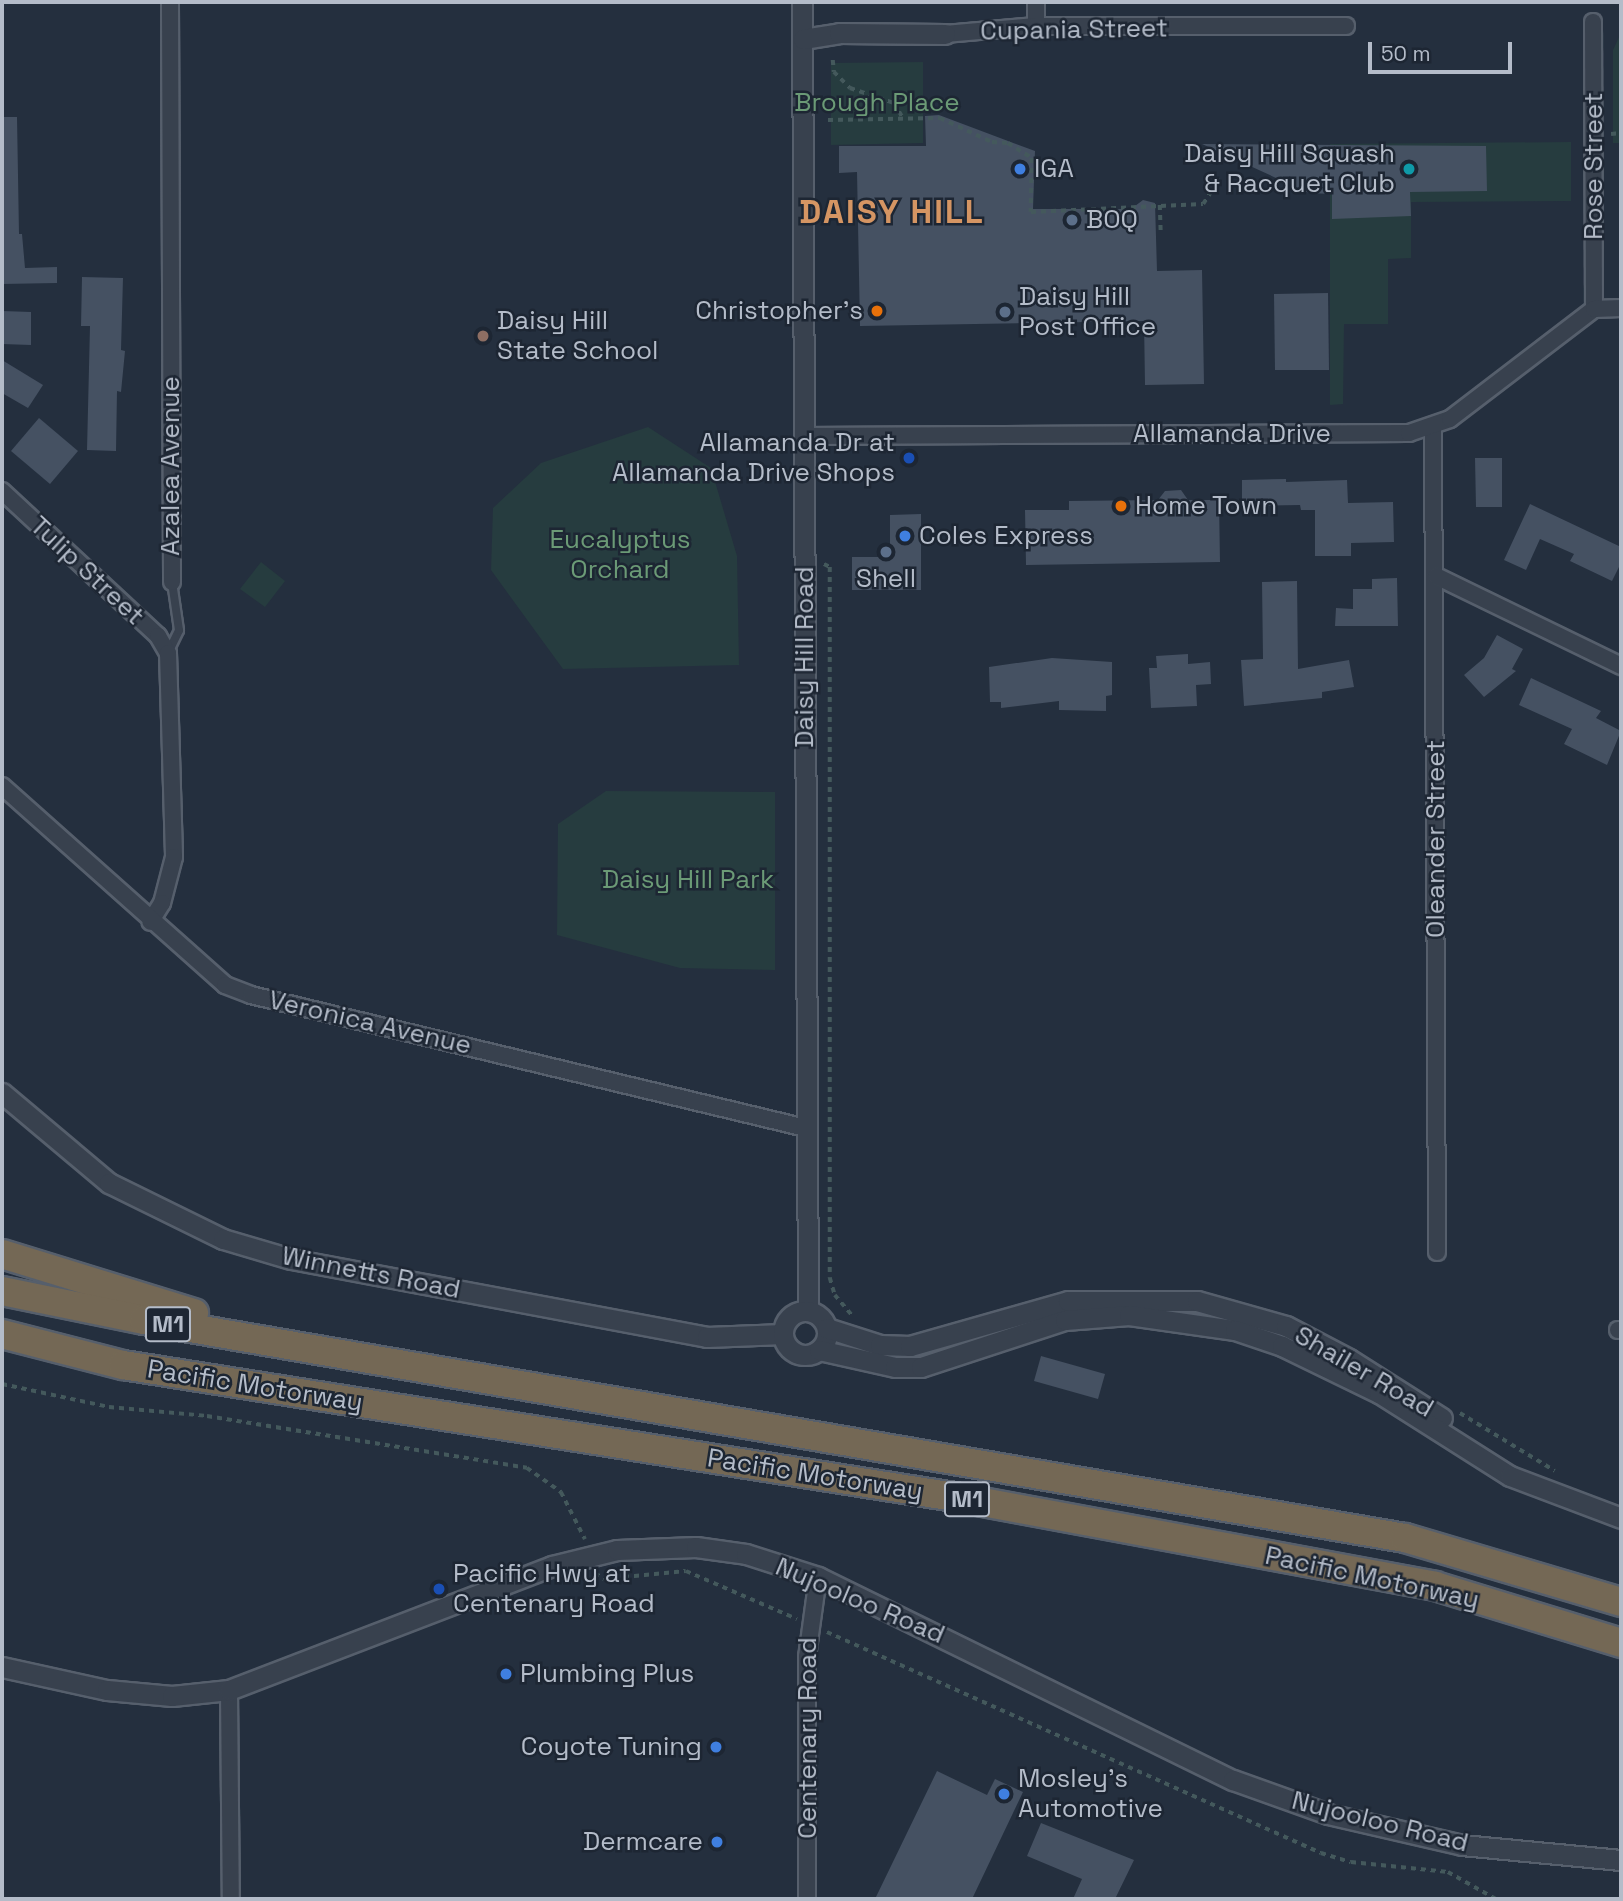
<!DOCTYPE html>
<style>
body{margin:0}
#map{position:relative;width:1623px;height:1901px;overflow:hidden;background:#242f3e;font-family:"Space Grotesk",sans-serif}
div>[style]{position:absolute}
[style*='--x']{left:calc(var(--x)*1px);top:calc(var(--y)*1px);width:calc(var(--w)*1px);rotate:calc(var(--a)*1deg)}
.green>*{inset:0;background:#263c3f}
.building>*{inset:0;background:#455162}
.path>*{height:3.5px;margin-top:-1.75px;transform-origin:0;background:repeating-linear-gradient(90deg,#44595c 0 5px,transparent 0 10px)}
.roads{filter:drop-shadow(2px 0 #565f6c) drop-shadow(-2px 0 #565f6c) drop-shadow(0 2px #565f6c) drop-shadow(0 -2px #565f6c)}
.service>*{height:8px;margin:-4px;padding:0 4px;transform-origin:4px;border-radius:4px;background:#38414e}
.minor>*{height:16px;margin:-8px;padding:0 8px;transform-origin:8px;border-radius:8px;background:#38414e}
.tertiary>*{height:19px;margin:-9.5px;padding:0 9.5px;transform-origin:9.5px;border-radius:9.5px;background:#38414e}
.tertiary>.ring{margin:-9.5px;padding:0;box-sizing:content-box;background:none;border:19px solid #38414e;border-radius:50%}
.motorway>*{height:28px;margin:-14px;padding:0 14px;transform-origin:14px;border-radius:14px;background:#746855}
.dots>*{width:19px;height:19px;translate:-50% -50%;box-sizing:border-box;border:4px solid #1d2633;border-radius:50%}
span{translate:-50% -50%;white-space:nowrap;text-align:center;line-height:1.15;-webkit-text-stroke:5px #1d2633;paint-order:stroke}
.shield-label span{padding:2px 5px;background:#1d2633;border:2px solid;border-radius:5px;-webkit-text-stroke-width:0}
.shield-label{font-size:24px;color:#b4bcc9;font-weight:700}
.street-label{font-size:26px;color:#b4bcc9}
.park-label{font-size:26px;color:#6b9a76}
.poi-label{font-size:26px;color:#b4bcc9}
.right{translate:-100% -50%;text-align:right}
.left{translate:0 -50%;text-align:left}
.district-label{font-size:33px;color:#d59563;font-weight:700;letter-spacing:2px}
.frame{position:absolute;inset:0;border:4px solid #b4bcc9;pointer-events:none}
.scale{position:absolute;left:1368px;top:42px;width:144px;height:32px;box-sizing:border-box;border:4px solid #b4bcc9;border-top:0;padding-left:9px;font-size:21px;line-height:24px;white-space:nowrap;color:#b4bcc9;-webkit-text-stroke:5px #1d2633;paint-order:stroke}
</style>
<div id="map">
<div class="green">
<div style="clip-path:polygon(1621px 33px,1621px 143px,1613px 143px,1613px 50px)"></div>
<div style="clip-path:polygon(923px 62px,923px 143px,831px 145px,831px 63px)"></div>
<div style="clip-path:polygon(1571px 142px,1571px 201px,1411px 202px,1411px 258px,1388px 259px,1388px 324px,1344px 324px,1343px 404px,1330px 405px,1330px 144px)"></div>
<div style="clip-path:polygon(648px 427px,711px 468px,737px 556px,739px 665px,563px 669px,491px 570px,493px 508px,541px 463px)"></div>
<div style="clip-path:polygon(261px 562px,285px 581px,265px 607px,240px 589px)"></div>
<div style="clip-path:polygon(606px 791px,775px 792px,775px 970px,680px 968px,557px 935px,558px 824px)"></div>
</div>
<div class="building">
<div style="clip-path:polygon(939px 115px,1035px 151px,1033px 209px,1131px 209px,1143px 200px,1155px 203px,1157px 271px,1202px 270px,1204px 384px,1145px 385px,1144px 321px,860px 326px,857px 172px,839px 173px,839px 146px,926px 146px,925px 116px)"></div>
<div style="clip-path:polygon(2px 117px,17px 117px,19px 234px,22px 234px,25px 268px,57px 267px,57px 283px,2px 284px)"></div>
<div style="clip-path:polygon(1202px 144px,1486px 146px,1487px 191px,1410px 192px,1411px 216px,1332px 219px,1332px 194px,1309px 193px)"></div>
<div style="clip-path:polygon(82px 277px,123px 278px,121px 350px,125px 351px,121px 392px,117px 391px,116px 451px,87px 450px,90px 326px,81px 326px)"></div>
<div style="clip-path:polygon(1328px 293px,1329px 370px,1275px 370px,1274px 294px)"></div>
<div style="clip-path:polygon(2px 311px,31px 312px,31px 345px,2px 344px)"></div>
<div style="clip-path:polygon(2px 360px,43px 385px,28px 408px,2px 393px)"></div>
<div style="clip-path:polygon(39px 418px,78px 451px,50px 484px,11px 451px)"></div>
<div style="clip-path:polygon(1475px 458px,1502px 458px,1502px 507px,1476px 507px)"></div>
<div style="clip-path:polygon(1286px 479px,1286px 482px,1347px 480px,1348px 503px,1393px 502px,1394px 542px,1351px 543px,1351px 556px,1315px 556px,1315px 510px,1301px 510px,1300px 505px,1242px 506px,1242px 480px)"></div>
<div style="clip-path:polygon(1181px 490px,1188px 500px,1219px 500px,1220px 562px,1026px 565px,1025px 510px,1069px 510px,1069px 501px,1158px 500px,1165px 491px)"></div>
<div style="clip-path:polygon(1530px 504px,1621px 547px,1621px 563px,1612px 581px,1570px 561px,1574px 554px,1540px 539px,1526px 570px,1504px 560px)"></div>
<div style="clip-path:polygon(921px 514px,921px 590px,852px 590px,852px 557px,890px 557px,890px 515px)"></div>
<div style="clip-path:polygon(1397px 578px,1398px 626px,1335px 626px,1336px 608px,1353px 609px,1353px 589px,1372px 589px,1372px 579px)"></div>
<div style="clip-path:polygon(1297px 581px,1298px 669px,1349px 660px,1354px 687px,1322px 692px,1322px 698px,1244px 706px,1241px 660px,1263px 659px,1262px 582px)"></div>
<div style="clip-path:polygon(1497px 635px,1523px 649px,1512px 669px,1516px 671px,1484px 697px,1464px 675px,1484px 658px)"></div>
<div style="clip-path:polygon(1188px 654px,1188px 664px,1210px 662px,1211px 684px,1196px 685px,1197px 706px,1151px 708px,1149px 668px,1157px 668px,1156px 656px)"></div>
<div style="clip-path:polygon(1052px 658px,1112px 662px,1112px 695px,1106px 696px,1106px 711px,1059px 710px,1059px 701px,1001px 708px,1001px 702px,990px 702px,989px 667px)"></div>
<div style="clip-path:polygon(1531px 678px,1601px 711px,1596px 718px,1621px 731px,1607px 765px,1564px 744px,1572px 729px,1519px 705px)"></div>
<div style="clip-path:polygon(1041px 1356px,1105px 1374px,1098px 1399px,1034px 1381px)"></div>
<div style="clip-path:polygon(937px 1771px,987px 1795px,995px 1779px,1023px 1792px,972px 1899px,875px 1899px)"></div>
<div style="clip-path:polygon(1041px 1823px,1134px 1860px,1115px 1899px,1073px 1899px,1082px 1879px,1027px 1856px)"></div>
</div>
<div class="path">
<div style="--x:833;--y:60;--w:12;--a:85"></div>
<div style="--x:834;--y:72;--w:23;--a:45"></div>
<div style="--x:850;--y:88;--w:46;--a:18.8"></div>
<div style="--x:894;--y:103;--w:17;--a:59"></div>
<div style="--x:828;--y:120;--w:112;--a:-1"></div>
<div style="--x:940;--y:118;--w:57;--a:24.8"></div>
<div style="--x:992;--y:142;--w:16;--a:4"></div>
<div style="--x:1008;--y:143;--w:28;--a:32"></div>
<div style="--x:1032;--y:158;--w:54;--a:91.1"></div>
<div style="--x:1031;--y:212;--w:172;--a:-2.7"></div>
<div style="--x:1203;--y:204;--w:30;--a:-57"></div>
<div style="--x:1611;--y:134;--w:10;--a:-6"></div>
<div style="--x:1160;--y:205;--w:27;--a:88"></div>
<div style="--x:824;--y:564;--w:7;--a:27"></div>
<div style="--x:830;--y:567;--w:711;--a:90"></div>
<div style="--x:830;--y:1278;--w:18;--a:74"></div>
<div style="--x:835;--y:1295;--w:26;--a:50"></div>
<div style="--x:2;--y:1384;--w:109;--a:12.1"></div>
<div style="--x:109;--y:1407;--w:98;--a:5.2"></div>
<div style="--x:207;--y:1416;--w:324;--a:9.2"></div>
<div style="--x:527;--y:1468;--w:42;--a:35.2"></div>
<div style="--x:561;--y:1492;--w:53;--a:62.9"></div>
<div style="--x:1460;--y:1413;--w:111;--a:31.4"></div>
<div style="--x:595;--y:1573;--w:11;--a:34"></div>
<div style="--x:604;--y:1579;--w:82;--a:-5.6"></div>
<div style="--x:686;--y:1571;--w:121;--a:23.4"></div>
<div style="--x:827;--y:1632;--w:541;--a:24.1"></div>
<div style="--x:1321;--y:1853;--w:31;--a:17"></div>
<div style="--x:1351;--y:1862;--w:98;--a:5.9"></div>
<div style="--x:1448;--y:1872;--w:55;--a:29.4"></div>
</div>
<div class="roads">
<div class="service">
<div style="--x:168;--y:653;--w:25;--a:-64"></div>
<div style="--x:179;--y:630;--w:49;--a:-98.3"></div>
</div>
<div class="minor">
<div style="--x:170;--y:2;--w:580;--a:89.8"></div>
<div style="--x:1036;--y:2;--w:24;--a:90"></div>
<div style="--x:1593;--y:22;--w:287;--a:89.8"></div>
<div style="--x:945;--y:34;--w:91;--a:-5"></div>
<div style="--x:1036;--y:26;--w:310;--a:0"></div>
<div style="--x:1433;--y:427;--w:825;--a:89.72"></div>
<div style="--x:804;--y:436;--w:605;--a:-0.28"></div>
<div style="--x:1409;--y:433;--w:43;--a:-18.9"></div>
<div style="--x:1450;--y:419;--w:181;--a:-37.4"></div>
<div style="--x:1594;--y:309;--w:27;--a:-2"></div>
<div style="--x:2;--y:491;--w:213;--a:42.9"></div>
<div style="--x:158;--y:636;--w:20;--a:60"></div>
<div style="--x:168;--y:653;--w:204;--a:88.3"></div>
<div style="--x:174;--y:857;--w:48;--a:104.6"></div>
<div style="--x:162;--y:903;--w:22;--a:122"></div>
<div style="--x:1436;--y:576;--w:206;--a:25.9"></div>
<div style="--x:2;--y:786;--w:299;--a:41.7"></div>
<div style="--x:225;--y:985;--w:28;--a:21"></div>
<div style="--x:251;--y:995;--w:571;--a:13.48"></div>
<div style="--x:1618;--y:1330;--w:3;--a:0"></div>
<div style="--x:229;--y:1690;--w:209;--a:89.5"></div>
<div style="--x:807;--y:1899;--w:242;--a:-90"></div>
<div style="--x:807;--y:1657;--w:81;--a:-82.2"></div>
</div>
<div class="tertiary">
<div style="--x:802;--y:2;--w:1309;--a:89.74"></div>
<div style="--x:803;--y:39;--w:36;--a:-9"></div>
<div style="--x:839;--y:33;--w:106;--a:0.5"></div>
<div style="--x:2;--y:1093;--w:140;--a:40.1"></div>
<div style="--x:109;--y:1183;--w:127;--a:26.2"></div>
<div style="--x:223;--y:1239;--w:71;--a:16.4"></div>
<div style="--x:291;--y:1259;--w:423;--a:10.6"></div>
<div style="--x:707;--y:1337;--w:76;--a:-2.3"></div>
<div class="ring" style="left:783px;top:1311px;width:25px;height:25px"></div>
<div style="--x:827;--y:1328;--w:56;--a:17.8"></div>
<div style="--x:880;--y:1345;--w:30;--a:2"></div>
<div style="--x:910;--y:1346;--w:164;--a:-15.9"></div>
<div style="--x:1068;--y:1301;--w:129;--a:0"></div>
<div style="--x:1197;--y:1301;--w:92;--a:15.7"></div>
<div style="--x:1286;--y:1326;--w:71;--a:27.6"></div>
<div style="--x:1349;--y:1359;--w:110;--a:32.4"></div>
<div style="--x:819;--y:1350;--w:78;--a:12.6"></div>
<div style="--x:895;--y:1367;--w:26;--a:0"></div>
<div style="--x:921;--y:1367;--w:151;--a:-18.1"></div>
<div style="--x:1065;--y:1320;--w:64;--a:-4.5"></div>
<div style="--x:1129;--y:1315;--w:107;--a:8.1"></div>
<div style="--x:1235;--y:1330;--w:50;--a:18.8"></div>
<div style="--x:1282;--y:1346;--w:108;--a:25.9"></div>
<div style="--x:1379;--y:1393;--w:155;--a:32.4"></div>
<div style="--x:1510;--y:1476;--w:119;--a:20.7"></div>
<div style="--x:2;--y:1667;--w:107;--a:12.4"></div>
<div style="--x:107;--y:1690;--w:65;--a:5.3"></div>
<div style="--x:172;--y:1696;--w:57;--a:-6"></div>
<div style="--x:229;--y:1690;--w:346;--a:-21"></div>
<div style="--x:552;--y:1566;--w:67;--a:-13.8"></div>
<div style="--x:617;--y:1550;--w:79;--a:-2.2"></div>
<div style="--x:696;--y:1547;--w:50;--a:8"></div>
<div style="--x:746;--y:1554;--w:76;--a:17.7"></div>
<div style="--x:818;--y:1577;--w:462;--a:26.1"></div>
<div style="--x:1233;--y:1780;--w:101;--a:19.7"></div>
<div style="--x:1328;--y:1814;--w:138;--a:13"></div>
<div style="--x:1462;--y:1845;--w:160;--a:5.4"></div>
</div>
<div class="motorway">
<div style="--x:2;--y:1254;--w:201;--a:17.1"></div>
<div style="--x:2;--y:1291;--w:145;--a:11.5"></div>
<div style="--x:144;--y:1320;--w:1280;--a:9.81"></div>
<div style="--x:1405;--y:1538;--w:225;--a:16.5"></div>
<div style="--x:2;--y:1334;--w:125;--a:14.4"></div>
<div style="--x:123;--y:1365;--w:848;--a:9.02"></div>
<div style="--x:961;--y:1498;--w:482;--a:10.5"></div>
<div style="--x:1435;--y:1586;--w:195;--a:17"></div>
</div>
</div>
<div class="dots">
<div style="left:1020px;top:169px;background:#3f7fe0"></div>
<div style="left:1409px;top:169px;background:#0f9aa8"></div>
<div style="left:1072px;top:220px;background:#5c6f8a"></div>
<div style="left:877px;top:311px;background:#e8710a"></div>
<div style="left:1005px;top:312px;background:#5c6f8a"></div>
<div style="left:483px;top:336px;background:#8d6e63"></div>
<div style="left:909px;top:458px;background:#1a4fb4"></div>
<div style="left:1121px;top:506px;background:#e8710a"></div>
<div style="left:905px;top:536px;background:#3f7fe0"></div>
<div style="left:886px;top:552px;background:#5c6f8a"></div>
<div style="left:439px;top:1589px;background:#1a4fb4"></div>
<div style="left:506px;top:1674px;background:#3f7fe0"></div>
<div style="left:716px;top:1747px;background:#3f7fe0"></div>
<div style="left:1004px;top:1794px;background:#3f7fe0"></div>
<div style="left:717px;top:1842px;background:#3f7fe0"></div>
</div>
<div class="shield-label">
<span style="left:168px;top:1324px">M1</span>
<span style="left:967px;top:1499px">M1</span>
</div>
<div class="street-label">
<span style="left:1074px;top:30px;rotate:-1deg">Cupania Street</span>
<span style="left:1594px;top:166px;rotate:-90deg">Rose Street</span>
<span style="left:1232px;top:434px">Allamanda Drive</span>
<span style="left:171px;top:466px;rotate:-90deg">Azalea Avenue</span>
<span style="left:87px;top:571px;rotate:43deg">Tulip Street</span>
<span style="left:805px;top:657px;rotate:-90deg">Daisy Hill Road</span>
<span style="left:1436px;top:839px;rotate:-90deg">Oleander Street</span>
<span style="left:370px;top:1023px;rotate:13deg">Veronica Avenue</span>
<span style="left:371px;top:1273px;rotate:11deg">Winnetts Road</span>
<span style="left:1364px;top:1372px;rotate:30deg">Shailer Road</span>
<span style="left:255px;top:1386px;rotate:9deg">Pacific Motorway</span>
<span style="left:815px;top:1475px;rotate:9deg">Pacific Motorway</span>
<span style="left:1372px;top:1578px;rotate:12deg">Pacific Motorway</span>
<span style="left:860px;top:1601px;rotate:23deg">Nujooloo Road</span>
<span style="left:808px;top:1738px;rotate:-90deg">Centenary Road</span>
<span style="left:1380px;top:1822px;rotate:14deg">Nujooloo Road</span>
</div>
<div class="park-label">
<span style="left:877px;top:103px">Brough Place</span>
<span style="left:620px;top:555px">Eucalyptus<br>Orchard</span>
<span style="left:688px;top:880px">Daisy Hill Park</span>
</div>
<div class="poi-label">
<span class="right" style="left:1395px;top:169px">Daisy Hill Squash<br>&amp; Racquet Club</span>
<span class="left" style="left:1034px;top:169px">IGA</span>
<span class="left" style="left:1086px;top:220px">BOQ</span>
<span class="left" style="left:1019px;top:312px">Daisy Hill<br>Post Office</span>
<span class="right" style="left:863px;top:311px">Christopher's</span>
<span class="left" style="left:497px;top:336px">Daisy Hill<br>State School</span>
<span class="right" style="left:895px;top:458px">Allamanda Dr at<br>Allamanda Drive Shops</span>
<span class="left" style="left:1135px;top:506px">Home Town</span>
<span class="left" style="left:919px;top:536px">Coles Express</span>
<span style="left:886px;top:579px">Shell</span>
<span class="left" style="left:453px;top:1589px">Pacific Hwy at<br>Centenary Road</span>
<span class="left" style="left:520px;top:1674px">Plumbing Plus</span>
<span class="right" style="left:702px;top:1747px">Coyote Tuning</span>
<span class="left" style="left:1018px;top:1794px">Mosley's<br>Automotive</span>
<span class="right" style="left:703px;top:1842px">Dermcare</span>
</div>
<div class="district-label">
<span style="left:892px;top:213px">DAISY HILL</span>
</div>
<div class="frame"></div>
<div class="scale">50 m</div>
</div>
